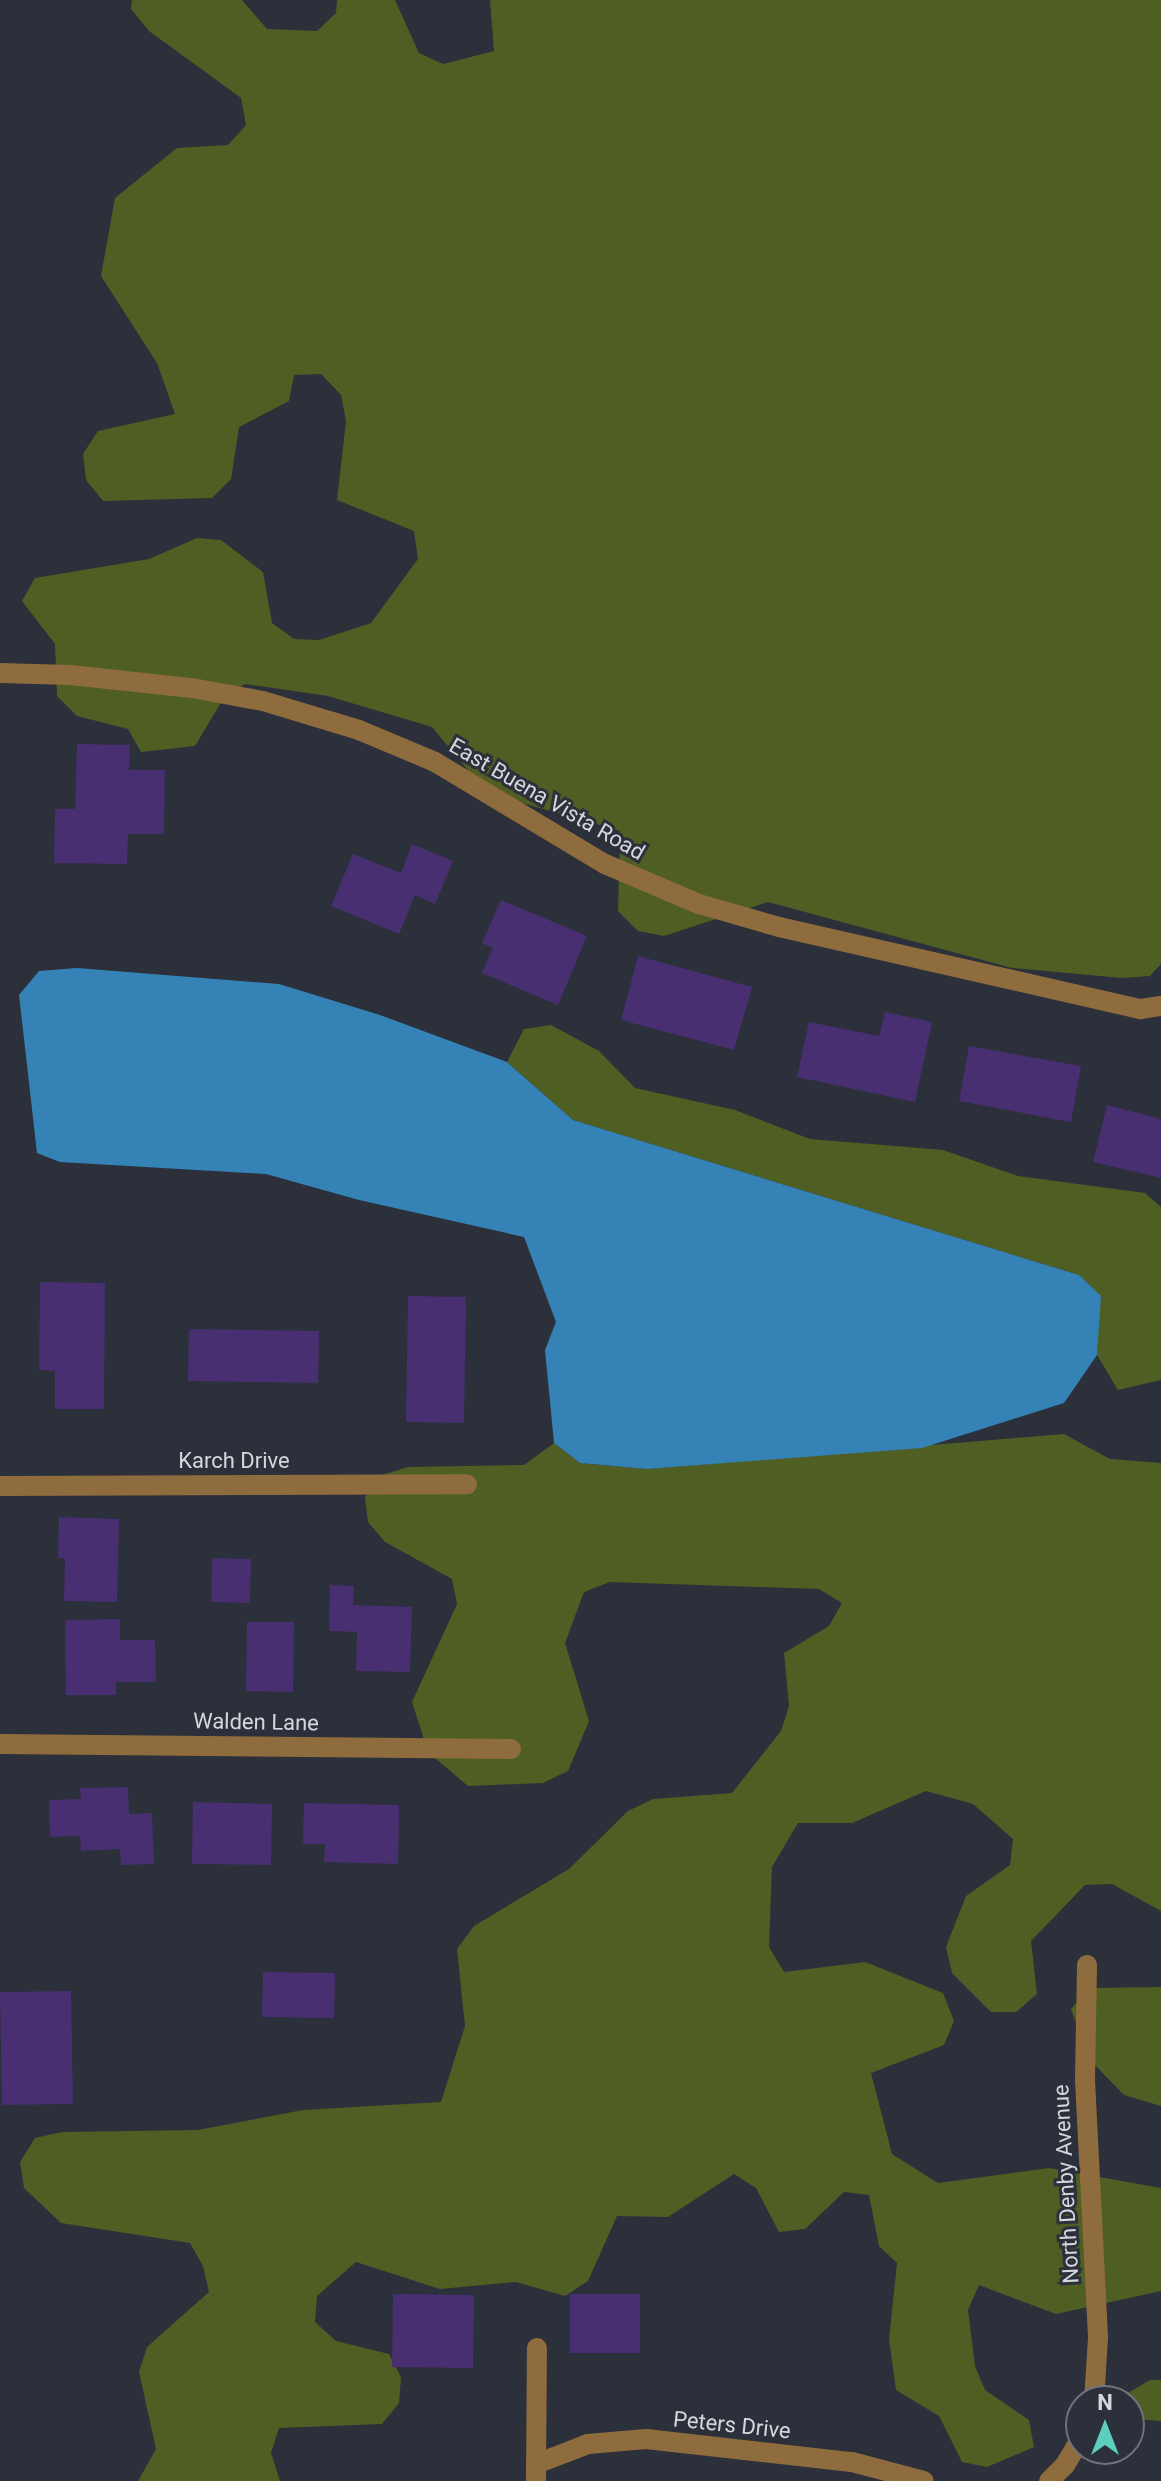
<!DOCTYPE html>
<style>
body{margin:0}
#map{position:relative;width:1161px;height:2481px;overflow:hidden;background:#2b303a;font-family:Roboto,sans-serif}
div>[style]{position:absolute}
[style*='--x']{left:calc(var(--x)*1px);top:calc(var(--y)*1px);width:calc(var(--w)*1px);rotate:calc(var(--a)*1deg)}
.green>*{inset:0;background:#4f5e23}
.water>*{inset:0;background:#3582b7}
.building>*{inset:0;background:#472f71}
.minor>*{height:20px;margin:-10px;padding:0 10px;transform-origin:10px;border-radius:10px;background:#8f6c3e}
span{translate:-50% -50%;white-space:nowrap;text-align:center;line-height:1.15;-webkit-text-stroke:6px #2b303a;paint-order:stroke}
.street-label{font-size:22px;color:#d4d8de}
.north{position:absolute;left:1065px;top:2385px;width:80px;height:80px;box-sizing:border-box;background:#2b303a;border:2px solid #6f737c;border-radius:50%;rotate:0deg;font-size:22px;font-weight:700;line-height:32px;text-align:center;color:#d4d8de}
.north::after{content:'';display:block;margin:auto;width:28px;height:36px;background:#5bcebc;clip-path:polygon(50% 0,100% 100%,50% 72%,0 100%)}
</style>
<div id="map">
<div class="green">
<div style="clip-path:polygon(132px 0,242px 0,267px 29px,317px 31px,336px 13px,337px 0,395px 0,419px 53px,443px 64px,494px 51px,490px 0,1161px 0,1161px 964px,1150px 976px,1122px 978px,1012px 968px,768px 902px,664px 936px,638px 931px,618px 911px,620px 831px,487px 793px,432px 727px,328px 696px,245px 684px,223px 699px,195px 746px,141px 752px,128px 729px,77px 716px,57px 696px,55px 644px,22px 601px,35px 578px,149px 559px,197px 538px,221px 540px,263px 572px,272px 623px,294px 639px,319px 640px,371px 623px,418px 559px,414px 531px,337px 500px,346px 421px,341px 395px,321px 374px,294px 375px,289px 401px,239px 427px,231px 479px,212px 498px,103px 501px,86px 480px,83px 454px,98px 431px,175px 414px,157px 363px,101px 276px,115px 198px,177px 148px,228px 145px,246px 125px,241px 98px,149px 31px,131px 9px)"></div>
<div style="clip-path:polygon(551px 1025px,599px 1051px,635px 1088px,735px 1110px,810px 1139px,943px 1150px,1018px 1176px,1145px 1193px,1161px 1207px,1161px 1380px,1118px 1390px,1097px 1355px,1100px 1296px,1079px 1275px,573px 1120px,507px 1062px,524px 1029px)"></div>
<div style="clip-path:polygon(1064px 1434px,1110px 1459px,1161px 1463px,1161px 1911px,1112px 1884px,1085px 1885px,1031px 1941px,1037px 1994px,1016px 2012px,991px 2012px,952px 1973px,946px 1947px,966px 1896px,1010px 1865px,1013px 1839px,973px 1804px,926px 1791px,852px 1823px,798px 1823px,772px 1867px,769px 1947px,784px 1972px,865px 1962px,943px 1993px,954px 2021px,944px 2045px,871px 2073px,892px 2154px,938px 2183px,1049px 2168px,1161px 2188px,1161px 2291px,1056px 2314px,979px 2285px,968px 2310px,975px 2366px,985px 2390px,1029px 2420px,1034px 2447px,987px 2467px,962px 2462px,939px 2416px,896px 2390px,889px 2339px,897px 2263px,879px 2246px,869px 2195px,844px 2192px,805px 2229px,779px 2232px,756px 2188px,734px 2174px,668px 2217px,617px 2216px,588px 2281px,565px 2296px,516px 2282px,440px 2289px,356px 2262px,317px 2296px,315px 2322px,336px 2341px,389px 2354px,401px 2377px,399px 2403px,382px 2424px,279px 2428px,271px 2453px,280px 2481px,138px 2481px,156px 2449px,139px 2372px,147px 2347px,209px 2292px,203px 2266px,190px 2243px,61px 2223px,24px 2188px,20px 2162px,35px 2138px,62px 2132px,198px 2130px,303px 2110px,441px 2102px,465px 2026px,457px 1949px,474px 1926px,569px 1869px,628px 1811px,653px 1799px,732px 1793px,781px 1731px,789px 1706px,784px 1653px,829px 1626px,842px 1603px,819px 1589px,610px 1582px,584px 1592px,565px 1643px,589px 1721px,568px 1771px,543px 1783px,468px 1786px,428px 1752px,412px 1702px,457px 1604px,452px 1579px,385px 1542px,368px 1522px,365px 1497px,382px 1475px,408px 1467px,524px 1465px,554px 1443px,580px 1463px,647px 1469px)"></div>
<div style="clip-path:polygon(1161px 1987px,1161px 2106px,1124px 2095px,1088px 2058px,1071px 2009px,1089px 1988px)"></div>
<div style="clip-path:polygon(1150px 2380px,1161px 2380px,1161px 2421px,1135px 2419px,1126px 2394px)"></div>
</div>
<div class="water">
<div style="clip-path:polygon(77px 968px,279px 984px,380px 1015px,507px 1062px,573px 1120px,1079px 1275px,1101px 1296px,1097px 1355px,1064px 1403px,922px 1448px,647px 1469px,580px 1463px,554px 1443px,545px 1350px,556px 1322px,524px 1237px,359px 1200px,266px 1174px,60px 1162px,37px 1153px,19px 995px,39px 971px)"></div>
</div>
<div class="building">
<div style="clip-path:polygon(77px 744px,130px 745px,129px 770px,165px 770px,164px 834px,128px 834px,127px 864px,54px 863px,55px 809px,75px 809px)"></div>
<div style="clip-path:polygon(412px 844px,453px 861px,435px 904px,415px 895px,399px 934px,331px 906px,353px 854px,401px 873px)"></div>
<div style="clip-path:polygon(501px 900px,587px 936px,558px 1005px,482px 973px,493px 948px,482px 943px)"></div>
<div style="clip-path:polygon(638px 956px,752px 987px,734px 1050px,621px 1020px)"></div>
<div style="clip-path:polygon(885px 1012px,932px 1022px,915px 1102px,797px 1077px,809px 1022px,879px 1036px)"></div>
<div style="clip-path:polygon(969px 1046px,1081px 1066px,1071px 1122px,959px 1101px)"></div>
<div style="clip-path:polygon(1107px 1105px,1161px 1119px,1161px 1178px,1093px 1162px)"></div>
<div style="clip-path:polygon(40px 1282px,105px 1283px,104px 1409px,55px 1409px,55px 1371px,39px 1370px)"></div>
<div style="clip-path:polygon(408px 1296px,466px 1297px,464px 1423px,406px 1422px)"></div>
<div style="clip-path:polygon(189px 1329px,319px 1331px,318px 1383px,188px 1381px)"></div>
<div style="clip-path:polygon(59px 1517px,119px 1519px,117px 1602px,64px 1601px,65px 1558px,58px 1558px)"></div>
<div style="clip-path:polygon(212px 1558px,251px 1559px,250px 1603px,211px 1602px)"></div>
<div style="clip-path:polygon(330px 1585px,354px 1586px,353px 1605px,412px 1607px,410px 1672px,356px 1671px,357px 1632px,329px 1631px)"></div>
<div style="clip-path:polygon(120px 1619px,120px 1640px,155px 1640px,156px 1682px,116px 1682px,116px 1695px,66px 1695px,65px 1620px)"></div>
<div style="clip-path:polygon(247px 1622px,294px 1622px,293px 1692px,246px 1691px)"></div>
<div style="clip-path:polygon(128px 1787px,129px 1814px,152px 1813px,154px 1864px,121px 1865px,120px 1849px,81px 1851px,80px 1836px,50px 1837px,49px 1800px,81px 1799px,80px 1788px)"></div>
<div style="clip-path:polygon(193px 1802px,272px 1804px,271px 1865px,192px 1864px)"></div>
<div style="clip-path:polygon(304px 1803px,399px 1805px,398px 1864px,324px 1862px,325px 1844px,303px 1844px)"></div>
<div style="clip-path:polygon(263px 1972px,335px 1973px,334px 2018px,262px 2017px)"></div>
<div style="clip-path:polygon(71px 1991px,73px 2104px,2px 2105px,0 1992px)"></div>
<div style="clip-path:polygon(393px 2294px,474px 2295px,473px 2368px,392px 2367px)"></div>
<div style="clip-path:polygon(570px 2294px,640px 2294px,640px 2353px,570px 2353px)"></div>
</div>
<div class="minor">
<div style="--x:0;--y:673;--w:70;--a:1.6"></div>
<div style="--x:70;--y:675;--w:123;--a:6.1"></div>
<div style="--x:192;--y:688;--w:72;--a:10.4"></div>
<div style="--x:263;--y:701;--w:100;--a:16.8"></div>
<div style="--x:359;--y:730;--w:82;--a:22.8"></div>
<div style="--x:435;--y:762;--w:198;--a:31"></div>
<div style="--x:605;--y:864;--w:102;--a:23.1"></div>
<div style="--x:699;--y:904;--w:83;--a:16"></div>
<div style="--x:779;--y:927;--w:371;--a:12.8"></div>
<div style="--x:1141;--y:1009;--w:20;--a:-9"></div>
<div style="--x:0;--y:1486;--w:467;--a:-0.2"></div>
<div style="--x:0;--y:1744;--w:511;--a:0.56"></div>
<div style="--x:1087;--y:1965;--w:115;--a:91"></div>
<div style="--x:1085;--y:2080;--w:258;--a:87.1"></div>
<div style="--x:1098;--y:2338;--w:63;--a:93.6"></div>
<div style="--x:536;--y:2464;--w:56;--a:-21"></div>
<div style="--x:588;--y:2444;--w:58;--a:-4.9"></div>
<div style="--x:646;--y:2439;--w:207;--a:6.4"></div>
<div style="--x:852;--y:2462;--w:74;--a:14.8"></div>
<div style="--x:536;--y:2481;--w:133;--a:-89.6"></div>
<div style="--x:1049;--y:2481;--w:23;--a:-45"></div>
<div style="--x:1065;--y:2465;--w:31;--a:-59"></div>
</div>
<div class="street-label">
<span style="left:547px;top:799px;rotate:30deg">East Buena Vista Road</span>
<span style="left:234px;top:1461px">Karch Drive</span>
<span style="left:256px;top:1722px;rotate:1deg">Walden Lane</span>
<span style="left:1066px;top:2184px;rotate:-93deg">North Denby Avenue</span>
<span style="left:732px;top:2425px;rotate:6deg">Peters Drive</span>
</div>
<div class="north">N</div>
</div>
